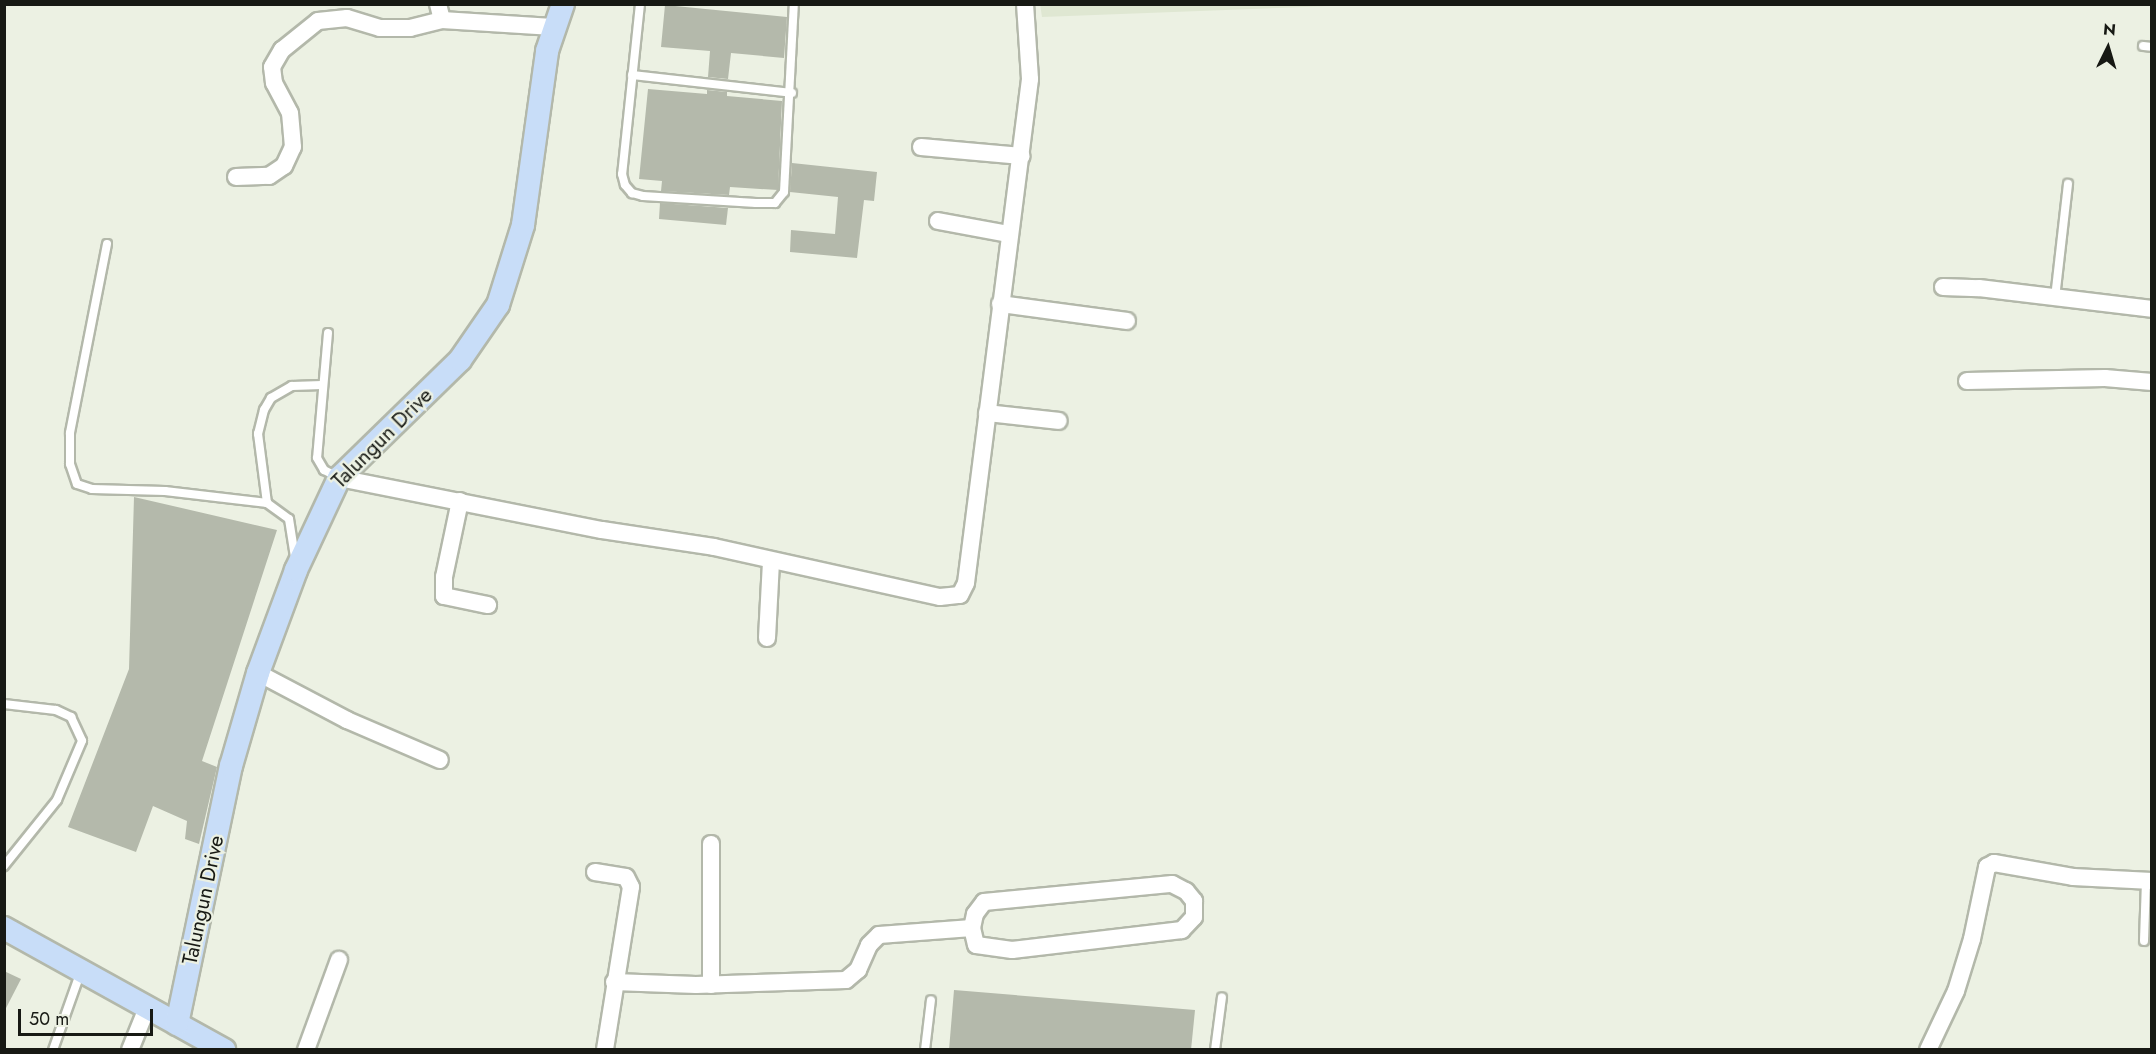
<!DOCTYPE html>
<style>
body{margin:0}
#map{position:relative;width:2156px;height:1054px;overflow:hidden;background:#ecf1e3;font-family:Jost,sans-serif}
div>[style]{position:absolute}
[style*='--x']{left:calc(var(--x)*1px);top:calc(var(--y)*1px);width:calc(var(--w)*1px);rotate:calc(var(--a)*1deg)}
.built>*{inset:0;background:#dfe7d2}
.building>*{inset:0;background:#b4b9ab}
.roads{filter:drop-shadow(2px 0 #b3b8aa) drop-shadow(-2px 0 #b3b8aa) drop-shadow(0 2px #b3b8aa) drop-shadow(0 -2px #b3b8aa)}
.lane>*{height:8px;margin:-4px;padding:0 4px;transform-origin:4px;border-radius:4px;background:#fff}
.street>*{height:16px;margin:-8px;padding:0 8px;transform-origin:8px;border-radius:8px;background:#fff}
.secondary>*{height:22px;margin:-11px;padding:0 11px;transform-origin:11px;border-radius:11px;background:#c8ddf8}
span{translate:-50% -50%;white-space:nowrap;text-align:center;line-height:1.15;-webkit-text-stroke:4.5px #ecf1e3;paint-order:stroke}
.street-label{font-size:21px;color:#171914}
.frame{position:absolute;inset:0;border:6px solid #171914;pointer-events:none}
.north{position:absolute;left:2078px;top:18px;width:60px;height:60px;-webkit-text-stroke:4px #ecf1e3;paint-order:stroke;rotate:5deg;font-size:16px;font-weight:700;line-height:24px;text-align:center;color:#171914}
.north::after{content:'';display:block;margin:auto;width:21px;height:27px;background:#171914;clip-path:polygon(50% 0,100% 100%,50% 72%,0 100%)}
.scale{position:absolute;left:18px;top:1009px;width:135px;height:27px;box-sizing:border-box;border:3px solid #171914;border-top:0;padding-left:8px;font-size:18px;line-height:21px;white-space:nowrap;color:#171914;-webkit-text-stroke:4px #ecf1e3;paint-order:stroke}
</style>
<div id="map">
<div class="built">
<div style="clip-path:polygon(1040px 4px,1357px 4px,1357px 5px,1042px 17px)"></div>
</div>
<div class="building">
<div style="clip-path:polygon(665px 5px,787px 17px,784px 58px,731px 53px,728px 79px,708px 77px,710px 51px,661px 47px)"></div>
<div style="clip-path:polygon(648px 89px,707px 94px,707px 90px,727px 92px,727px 96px,782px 101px,778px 190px,730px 187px,729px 195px,661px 191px,662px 181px,639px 179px)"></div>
<div style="clip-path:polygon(792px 163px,877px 172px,874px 201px,864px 200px,857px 258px,790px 252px,791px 230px,835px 234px,838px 197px,790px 192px)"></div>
<div style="clip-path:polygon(660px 203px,728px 208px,726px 225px,659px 219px)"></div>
<div style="clip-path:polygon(134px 497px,277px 530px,202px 761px,217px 767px,199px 844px,185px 839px,187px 821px,153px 806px,136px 852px,68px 827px,129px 669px)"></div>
<div style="clip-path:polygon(4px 971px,21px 979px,4px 1012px)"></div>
<div style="clip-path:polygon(954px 990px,1195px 1010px,1191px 1050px,949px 1050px)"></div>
</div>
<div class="roads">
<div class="lane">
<div style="--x:640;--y:4;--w:171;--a:96"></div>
<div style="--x:622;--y:174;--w:11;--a:75"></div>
<div style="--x:625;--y:185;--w:11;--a:49"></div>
<div style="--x:632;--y:193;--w:11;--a:15"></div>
<div style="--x:643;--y:196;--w:113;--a:3.5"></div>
<div style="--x:756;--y:203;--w:19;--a:0"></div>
<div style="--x:775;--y:203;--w:14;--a:-51"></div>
<div style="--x:784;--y:192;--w:188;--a:-87"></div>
<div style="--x:2143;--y:46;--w:9;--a:6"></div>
<div style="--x:632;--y:75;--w:161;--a:6.4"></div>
<div style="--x:107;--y:244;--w:193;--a:101.1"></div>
<div style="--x:70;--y:433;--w:31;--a:90"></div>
<div style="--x:70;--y:464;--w:21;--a:71"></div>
<div style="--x:77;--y:484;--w:16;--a:18"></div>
<div style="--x:92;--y:489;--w:73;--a:1.6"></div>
<div style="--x:165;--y:491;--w:103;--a:6.7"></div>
<div style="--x:267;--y:503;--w:27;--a:36"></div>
<div style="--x:289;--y:519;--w:37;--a:81"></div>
<div style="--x:2055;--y:298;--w:115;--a:-83.5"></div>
<div style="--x:328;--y:333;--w:125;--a:95"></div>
<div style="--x:317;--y:458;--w:14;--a:60"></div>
<div style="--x:324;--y:470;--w:16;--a:27"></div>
<div style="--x:267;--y:503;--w:70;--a:-97.4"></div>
<div style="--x:258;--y:434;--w:25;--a:-76"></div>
<div style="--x:264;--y:410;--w:14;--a:-60"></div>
<div style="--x:271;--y:398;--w:24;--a:-30"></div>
<div style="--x:292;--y:386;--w:30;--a:-2"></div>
<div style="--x:4;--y:704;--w:52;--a:6.6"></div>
<div style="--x:56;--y:710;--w:17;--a:25"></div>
<div style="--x:71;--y:717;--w:26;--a:65"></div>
<div style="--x:82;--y:741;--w:64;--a:113"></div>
<div style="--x:57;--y:800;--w:85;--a:128.8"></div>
<div style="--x:2144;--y:941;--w:60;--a:-88.1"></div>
<div style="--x:53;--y:1050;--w:84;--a:-70.5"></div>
<div style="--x:925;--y:1050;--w:50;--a:-83.2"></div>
<div style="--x:1215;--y:1050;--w:53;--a:-82.5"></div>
</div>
<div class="street">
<div style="--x:438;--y:4;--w:16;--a:76"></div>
<div style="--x:921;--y:147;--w:101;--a:5.1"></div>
<div style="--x:236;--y:177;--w:33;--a:-2"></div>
<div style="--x:269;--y:176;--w:18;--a:-34"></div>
<div style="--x:284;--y:166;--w:21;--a:-65"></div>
<div style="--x:293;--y:147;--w:34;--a:-95"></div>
<div style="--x:290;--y:113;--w:34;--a:-118"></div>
<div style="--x:274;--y:83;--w:16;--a:-97"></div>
<div style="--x:272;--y:67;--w:20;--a:-60"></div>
<div style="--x:282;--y:50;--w:46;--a:-38.9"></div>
<div style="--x:318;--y:21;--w:29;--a:-6"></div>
<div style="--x:347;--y:18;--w:34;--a:17"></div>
<div style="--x:380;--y:28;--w:30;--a:0"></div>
<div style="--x:410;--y:28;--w:33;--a:-14"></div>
<div style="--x:442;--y:20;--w:111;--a:3.6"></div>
<div style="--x:938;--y:221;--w:71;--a:10.5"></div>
<div style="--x:1943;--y:287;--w:36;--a:2"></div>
<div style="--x:1979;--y:288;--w:174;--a:6.9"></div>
<div style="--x:1000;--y:304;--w:128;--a:7.6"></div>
<div style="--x:1967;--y:381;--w:138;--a:-1.2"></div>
<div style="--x:2105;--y:378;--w:47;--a:4.9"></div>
<div style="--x:987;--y:413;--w:72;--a:6.3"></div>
<div style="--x:339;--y:478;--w:268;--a:11.2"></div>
<div style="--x:602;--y:530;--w:113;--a:8.6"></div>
<div style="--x:714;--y:547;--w:231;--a:12.5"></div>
<div style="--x:940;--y:597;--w:20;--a:-6"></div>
<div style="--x:960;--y:595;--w:13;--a:-63"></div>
<div style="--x:966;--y:583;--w:508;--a:-82.76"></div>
<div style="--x:1030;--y:79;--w:75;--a:-93.8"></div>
<div style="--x:460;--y:501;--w:78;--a:101.9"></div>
<div style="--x:444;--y:577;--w:19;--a:90"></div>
<div style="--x:444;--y:596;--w:45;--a:11.6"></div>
<div style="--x:767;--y:638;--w:76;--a:-87"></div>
<div style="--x:258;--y:673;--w:101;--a:27.8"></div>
<div style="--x:347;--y:720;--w:101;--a:23.3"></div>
<div style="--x:711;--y:844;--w:141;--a:90"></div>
<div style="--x:595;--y:872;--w:31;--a:9"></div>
<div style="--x:626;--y:877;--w:11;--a:63"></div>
<div style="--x:631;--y:887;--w:165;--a:99.1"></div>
<div style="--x:614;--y:982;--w:82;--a:2.1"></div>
<div style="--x:696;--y:985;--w:150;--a:-1.9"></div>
<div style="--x:846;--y:980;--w:16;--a:-40"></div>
<div style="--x:858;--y:970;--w:27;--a:-66"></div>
<div style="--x:869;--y:945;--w:14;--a:-45"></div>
<div style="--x:879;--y:935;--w:93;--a:-4.3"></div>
<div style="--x:972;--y:928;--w:14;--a:-78"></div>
<div style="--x:975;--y:914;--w:15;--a:-53"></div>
<div style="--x:984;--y:902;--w:189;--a:-5.5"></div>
<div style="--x:1172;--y:884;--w:16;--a:27"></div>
<div style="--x:1186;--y:891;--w:13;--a:51"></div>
<div style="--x:1194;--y:901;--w:16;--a:90"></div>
<div style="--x:1194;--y:917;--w:18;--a:133"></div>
<div style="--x:1182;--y:930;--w:171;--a:173.3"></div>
<div style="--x:1012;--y:950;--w:36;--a:-172"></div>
<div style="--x:976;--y:945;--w:17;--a:-103"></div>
<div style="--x:130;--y:1050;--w:45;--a:-68"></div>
<div style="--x:306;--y:1050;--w:96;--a:-69.9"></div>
<div style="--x:1928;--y:1050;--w:65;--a:-64.6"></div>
<div style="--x:1956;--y:991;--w:54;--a:-72.9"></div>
<div style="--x:1972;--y:939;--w:74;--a:-78.2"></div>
<div style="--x:1987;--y:867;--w:8;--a:-30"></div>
<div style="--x:1994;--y:863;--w:80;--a:10"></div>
<div style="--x:2073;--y:877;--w:79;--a:2.9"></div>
</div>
<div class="secondary">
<div style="--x:4;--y:928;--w:252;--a:29"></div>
<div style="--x:177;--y:1024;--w:264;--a:-78.2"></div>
<div style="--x:231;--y:766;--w:97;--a:-73.8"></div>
<div style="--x:258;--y:673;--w:110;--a:-69.7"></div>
<div style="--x:296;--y:570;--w:102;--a:-64.9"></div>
<div style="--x:339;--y:478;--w:169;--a:-44.3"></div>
<div style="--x:460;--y:360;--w:67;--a:-55.4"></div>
<div style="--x:498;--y:305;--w:84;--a:-72.6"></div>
<div style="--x:523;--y:225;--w:176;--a:-82.1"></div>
<div style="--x:547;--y:51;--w:50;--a:-71.2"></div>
</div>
</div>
<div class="street-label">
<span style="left:382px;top:438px;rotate:-45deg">Talungun Drive</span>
<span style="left:203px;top:900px;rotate:-78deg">Talungun Drive</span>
</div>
<div class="frame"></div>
<div class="north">N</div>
<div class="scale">50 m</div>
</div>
